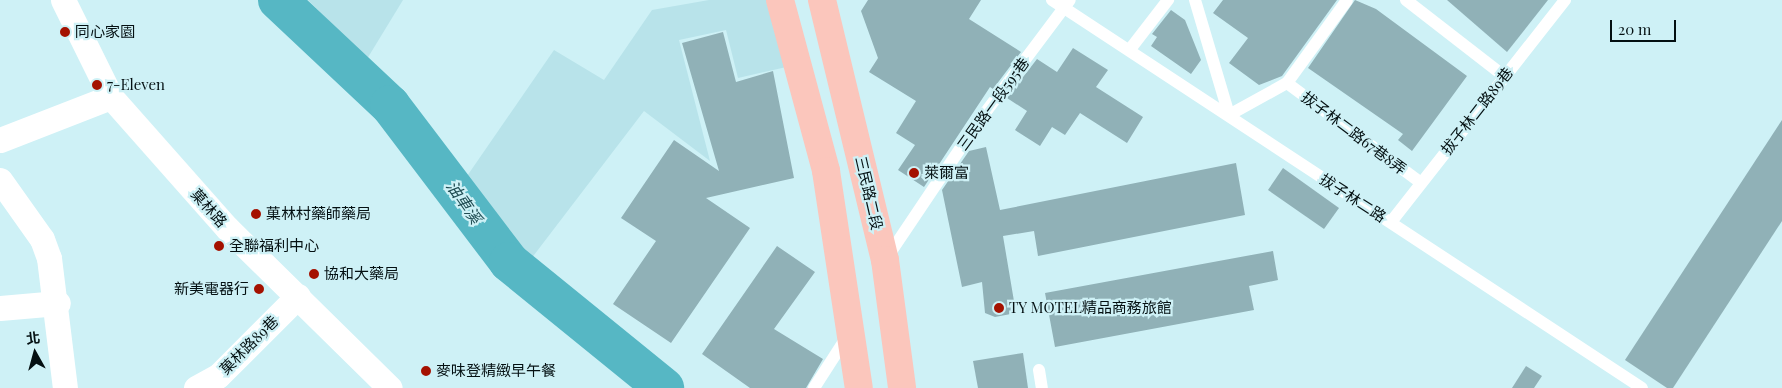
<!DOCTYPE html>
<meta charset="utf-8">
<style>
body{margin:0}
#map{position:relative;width:1782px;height:388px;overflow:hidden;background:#cef1f6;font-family:"Playfair Display","Noto Sans TC",serif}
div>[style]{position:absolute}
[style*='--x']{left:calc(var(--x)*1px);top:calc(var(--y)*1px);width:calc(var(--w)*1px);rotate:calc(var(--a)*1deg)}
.built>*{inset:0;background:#b8e3ea}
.river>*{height:40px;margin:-20px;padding:0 20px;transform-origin:20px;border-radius:20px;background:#56b7c4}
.building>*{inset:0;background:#90b1b7}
.service>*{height:12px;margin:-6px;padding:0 6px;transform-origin:6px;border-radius:6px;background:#fff}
.minor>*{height:25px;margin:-12.5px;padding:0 12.5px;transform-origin:12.5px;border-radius:12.5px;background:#fff}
.primary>*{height:28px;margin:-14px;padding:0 14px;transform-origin:14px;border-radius:14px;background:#fbc6bc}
.dots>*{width:14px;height:14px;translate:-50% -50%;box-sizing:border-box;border:2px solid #cef1f6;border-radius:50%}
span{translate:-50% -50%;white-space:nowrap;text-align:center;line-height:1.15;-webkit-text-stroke:4.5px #cef1f6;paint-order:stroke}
.poi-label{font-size:15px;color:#041012}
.left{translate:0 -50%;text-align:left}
.right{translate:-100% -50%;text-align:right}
.street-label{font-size:15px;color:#041012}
.water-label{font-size:16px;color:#204c52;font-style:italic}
.north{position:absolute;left:10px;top:328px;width:50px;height:50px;-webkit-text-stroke:4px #cef1f6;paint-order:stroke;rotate:353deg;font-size:14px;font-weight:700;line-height:20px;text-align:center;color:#041012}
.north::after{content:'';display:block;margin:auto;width:18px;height:22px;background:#041012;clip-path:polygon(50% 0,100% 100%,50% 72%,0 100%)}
.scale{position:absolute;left:1610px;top:20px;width:66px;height:22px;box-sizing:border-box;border:2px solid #041012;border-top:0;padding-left:6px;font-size:15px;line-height:18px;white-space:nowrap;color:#041012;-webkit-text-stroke:4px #cef1f6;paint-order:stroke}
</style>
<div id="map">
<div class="built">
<div style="clip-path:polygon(308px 0,403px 0,367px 59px)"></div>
<div style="clip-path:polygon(709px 0,767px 0,791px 66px,738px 78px,726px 30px,679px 40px,710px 161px,644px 111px,531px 259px,501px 231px,465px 179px,554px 50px,604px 80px,652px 10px)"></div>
</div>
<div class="river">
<div style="--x:278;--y:0;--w:154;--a:43.2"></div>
<div style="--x:390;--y:105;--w:197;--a:52.8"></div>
<div style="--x:509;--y:262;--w:200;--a:39.1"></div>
</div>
<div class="building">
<div style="clip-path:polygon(868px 0,981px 0,969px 19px,1021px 52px,993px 89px,990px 87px,924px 187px,898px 170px,915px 145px,896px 133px,916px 101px,869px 72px,878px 58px,861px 11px)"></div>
<div style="clip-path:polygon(1223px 0,1337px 0,1282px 76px,1259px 85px,1229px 63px,1248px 38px,1213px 13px)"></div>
<div style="clip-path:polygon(1355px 0,1376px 9px,1467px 76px,1412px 151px,1398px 140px,1403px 134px,1308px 68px)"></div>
<div style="clip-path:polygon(1447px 0,1548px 0,1507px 52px)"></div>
<div style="clip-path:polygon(1171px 10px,1185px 20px,1201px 60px,1191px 74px,1151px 46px,1157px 37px,1152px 34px)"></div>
<div style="clip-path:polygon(723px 32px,736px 82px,773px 71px,794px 178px,706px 198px,750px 228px,671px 343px,613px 304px,656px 241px,621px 218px,674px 140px,719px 171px,682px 43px)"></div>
<div style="clip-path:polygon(1073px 48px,1108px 70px,1096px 87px,1143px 117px,1127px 143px,1080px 113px,1065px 135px,1052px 127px,1040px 146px,1015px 130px,1027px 111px,1007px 98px,1037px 59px,1057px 72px)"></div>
<div style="clip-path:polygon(1782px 120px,1782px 221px,1673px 388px,1667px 388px,1625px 360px)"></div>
<div style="clip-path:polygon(986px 147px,1000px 210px,1236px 163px,1245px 215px,1038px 256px,1034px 231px,1003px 236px,1016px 313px,995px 317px,985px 313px,982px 282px,962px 287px,942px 190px,969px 151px)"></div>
<div style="clip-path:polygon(1283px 168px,1339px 208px,1324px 229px,1268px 190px)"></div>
<div style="clip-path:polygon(777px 246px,815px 272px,774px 329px,823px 359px,806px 388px,750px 388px,702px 354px)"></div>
<div style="clip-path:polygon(1273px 251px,1278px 280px,1249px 286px,1254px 310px,1055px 347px,1045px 293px)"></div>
<div style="clip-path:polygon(1023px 353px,1028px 388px,978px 388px,973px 361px)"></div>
<div style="clip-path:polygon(1526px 366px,1542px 376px,1534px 388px,1512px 388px)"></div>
</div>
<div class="service">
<div style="--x:1052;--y:0;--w:706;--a:33.33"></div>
<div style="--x:1195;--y:0;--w:120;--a:73.5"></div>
<div style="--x:1229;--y:115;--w:66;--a:-28.9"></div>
<div style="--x:1287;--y:83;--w:102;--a:-54.1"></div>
<div style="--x:1406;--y:0;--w:124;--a:37.8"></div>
<div style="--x:1131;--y:48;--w:61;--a:-52.4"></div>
<div style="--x:1287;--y:83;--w:167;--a:36.7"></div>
<div style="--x:1391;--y:222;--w:282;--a:-51.9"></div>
<div style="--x:886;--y:259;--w:161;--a:-56.1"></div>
<div style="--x:976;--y:125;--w:156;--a:-53.1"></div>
<div style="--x:1039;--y:370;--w:18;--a:81"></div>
<div style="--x:814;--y:388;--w:63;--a:-57.3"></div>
</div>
<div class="minor">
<div style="--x:63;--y:0;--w:108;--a:63.7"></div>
<div style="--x:111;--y:97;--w:175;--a:48.5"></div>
<div style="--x:227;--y:228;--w:228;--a:44.5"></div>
<div style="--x:0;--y:140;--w:119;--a:-21.2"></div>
<div style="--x:0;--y:180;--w:72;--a:54.6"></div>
<div style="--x:42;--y:239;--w:20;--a:70"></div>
<div style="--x:49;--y:258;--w:131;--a:83"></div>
<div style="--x:0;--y:308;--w:58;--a:-4.9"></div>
<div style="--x:196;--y:388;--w:25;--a:-29"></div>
<div style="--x:218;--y:376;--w:113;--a:-45"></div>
</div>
<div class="primary">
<div style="--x:780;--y:0;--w:177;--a:74.9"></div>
<div style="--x:826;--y:171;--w:219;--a:81.4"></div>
<div style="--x:822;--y:0;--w:268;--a:76.4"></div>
<div style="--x:885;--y:260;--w:129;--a:82.4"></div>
</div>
<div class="dots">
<div style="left:65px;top:32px;background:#a41100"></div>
<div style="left:97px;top:85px;background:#a41100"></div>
<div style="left:914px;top:173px;background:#a41100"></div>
<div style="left:256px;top:214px;background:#a41100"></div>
<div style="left:219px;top:246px;background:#a41100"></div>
<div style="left:314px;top:274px;background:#a41100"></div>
<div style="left:259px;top:289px;background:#a41100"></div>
<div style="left:999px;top:308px;background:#a41100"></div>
<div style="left:426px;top:371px;background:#a41100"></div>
</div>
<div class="poi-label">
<span class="left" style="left:75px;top:32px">同心家園</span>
<span class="left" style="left:107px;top:85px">7-Eleven</span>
<span class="left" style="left:924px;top:173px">萊爾富</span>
<span class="left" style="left:266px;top:214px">菓林村藥師藥局</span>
<span class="left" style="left:229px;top:246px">全聯福利中心</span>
<span class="left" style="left:324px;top:274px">協和大藥局</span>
<span class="right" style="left:249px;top:289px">新美電器行</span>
<span class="left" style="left:1009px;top:308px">TY MOTEL精品商務旅館</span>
<span class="left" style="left:436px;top:371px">麥味登精緻早午餐</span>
</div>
<div class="street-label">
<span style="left:993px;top:104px;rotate:-54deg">三民路一段595巷</span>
<span style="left:1477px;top:111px;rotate:-52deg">拔子林二路89巷</span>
<span style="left:1354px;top:133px;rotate:37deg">拔子林二路67巷8弄</span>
<span style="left:869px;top:193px;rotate:77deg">三民路二段</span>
<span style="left:1353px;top:198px;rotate:33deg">拔子林二路</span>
<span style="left:209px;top:208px;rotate:48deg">菓林路</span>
<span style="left:249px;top:345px;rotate:-45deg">菓林路89巷</span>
</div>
<div class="water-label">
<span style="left:464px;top:202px;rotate:55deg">油車溪</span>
</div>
<div class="north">北</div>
<div class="scale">20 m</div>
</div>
